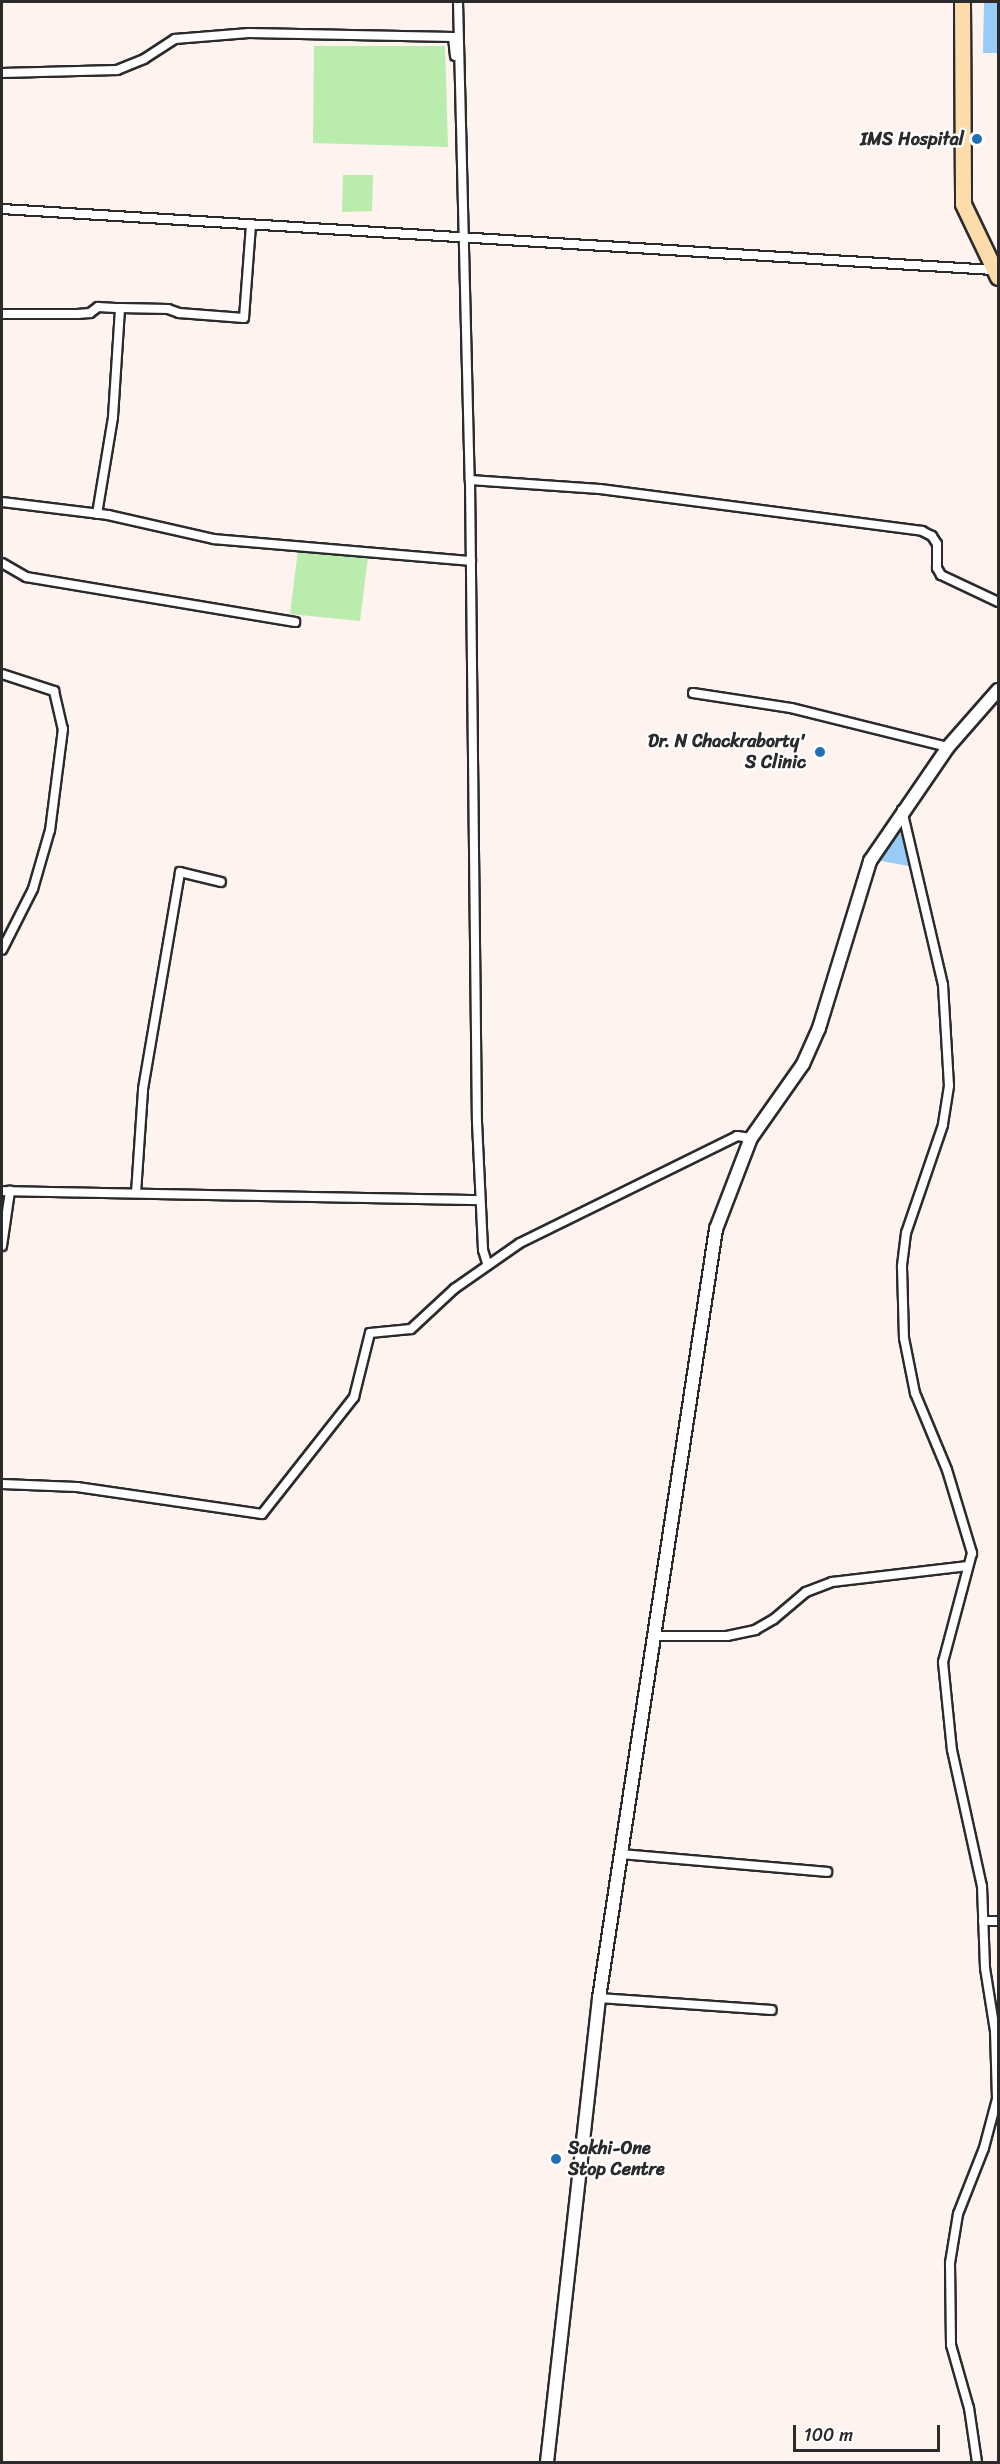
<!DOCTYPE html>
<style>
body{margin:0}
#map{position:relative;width:1000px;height:2464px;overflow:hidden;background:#fef3ef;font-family:Sriracha,sans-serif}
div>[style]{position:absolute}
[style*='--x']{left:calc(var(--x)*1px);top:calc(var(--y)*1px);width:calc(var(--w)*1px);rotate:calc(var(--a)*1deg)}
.green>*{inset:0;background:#b9ecad}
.water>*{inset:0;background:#98cbf5}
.roads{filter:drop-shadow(2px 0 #2b2b2b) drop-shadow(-2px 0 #2b2b2b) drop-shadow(0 2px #2b2b2b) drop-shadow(0 -2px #2b2b2b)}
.street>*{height:8px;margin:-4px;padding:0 4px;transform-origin:4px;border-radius:4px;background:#fff}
.secondary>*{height:12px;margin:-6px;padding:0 6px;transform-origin:6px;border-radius:6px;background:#fff}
.highway>*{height:15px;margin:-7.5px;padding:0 7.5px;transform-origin:7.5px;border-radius:7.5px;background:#fcdcab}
.dots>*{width:16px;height:16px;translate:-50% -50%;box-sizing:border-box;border:3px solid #fff;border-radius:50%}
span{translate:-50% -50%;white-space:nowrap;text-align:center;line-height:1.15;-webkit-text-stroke:4.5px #fff;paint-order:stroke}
.poi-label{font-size:18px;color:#2b2b2b;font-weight:700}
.right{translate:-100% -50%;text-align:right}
.left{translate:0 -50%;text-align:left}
.frame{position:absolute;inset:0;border:3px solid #2b2b2b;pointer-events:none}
.scale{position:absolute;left:793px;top:2425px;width:147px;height:27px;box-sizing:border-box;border:3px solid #2b2b2b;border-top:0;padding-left:8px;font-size:18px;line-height:21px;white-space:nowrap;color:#2b2b2b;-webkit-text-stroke:4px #fff;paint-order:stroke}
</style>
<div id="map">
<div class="green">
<div style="clip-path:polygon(314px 46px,445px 46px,448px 147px,313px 143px)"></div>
<div style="clip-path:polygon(343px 175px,373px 175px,372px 211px,342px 212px)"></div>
<div style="clip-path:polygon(298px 550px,368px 557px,360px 621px,290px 614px)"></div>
</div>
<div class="water">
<div style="clip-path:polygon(984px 2px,998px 2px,998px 53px,983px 53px)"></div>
<div style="clip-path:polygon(902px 817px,914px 867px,876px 860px)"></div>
</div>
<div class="roads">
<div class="street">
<div style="--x:458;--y:2;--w:478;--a:88.6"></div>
<div style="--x:470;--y:480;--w:642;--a:89.38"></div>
<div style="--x:477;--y:1122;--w:128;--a:87.3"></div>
<div style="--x:483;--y:1250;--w:14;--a:73"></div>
<div style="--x:2;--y:73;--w:115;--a:-1.5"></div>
<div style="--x:117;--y:70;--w:29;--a:-22"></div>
<div style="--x:144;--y:59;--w:37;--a:-33"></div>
<div style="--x:175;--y:39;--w:74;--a:-4.6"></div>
<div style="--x:249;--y:33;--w:204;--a:1.1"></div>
<div style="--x:453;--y:37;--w:19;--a:84"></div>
<div style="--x:2;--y:209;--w:993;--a:3.52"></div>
<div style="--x:2;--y:314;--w:75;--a:0"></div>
<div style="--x:77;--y:314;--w:13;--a:-4"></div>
<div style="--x:90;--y:313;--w:10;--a:-37"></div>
<div style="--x:98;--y:307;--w:22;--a:3"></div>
<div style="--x:470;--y:480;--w:130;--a:4"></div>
<div style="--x:600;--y:489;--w:325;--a:7.4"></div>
<div style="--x:922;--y:531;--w:11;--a:27"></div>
<div style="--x:932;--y:536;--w:9;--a:58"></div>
<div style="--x:937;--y:544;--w:24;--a:90"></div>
<div style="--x:937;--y:568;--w:8;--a:60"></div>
<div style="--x:941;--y:575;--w:63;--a:25.3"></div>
<div style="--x:2;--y:502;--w:107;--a:7"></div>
<div style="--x:108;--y:515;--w:109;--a:12.8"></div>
<div style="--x:214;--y:539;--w:258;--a:4.9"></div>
<div style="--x:97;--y:514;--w:98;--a:-80.6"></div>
<div style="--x:113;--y:417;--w:109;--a:-86.3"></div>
<div style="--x:120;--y:308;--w:48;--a:1.2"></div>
<div style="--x:168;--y:309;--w:12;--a:20"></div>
<div style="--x:179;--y:313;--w:65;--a:4.4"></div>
<div style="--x:244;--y:318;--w:94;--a:-85.7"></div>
<div style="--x:2;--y:563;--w:28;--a:30"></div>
<div style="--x:26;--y:577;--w:273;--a:9.5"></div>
<div style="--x:2;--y:674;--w:55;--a:18.1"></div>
<div style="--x:54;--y:691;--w:39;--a:77"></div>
<div style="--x:63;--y:729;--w:102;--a:97.3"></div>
<div style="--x:50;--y:830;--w:61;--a:106.1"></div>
<div style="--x:33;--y:889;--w:68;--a:116.9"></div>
<div style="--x:693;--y:693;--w:99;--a:8.7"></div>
<div style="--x:791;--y:708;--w:162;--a:14"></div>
<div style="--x:902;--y:810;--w:180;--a:76.8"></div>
<div style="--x:943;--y:985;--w:101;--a:86.6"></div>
<div style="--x:949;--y:1086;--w:39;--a:99"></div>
<div style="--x:943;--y:1125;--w:114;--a:108.9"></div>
<div style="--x:906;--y:1233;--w:34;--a:97"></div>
<div style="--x:902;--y:1267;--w:71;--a:88.4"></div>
<div style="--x:904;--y:1338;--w:56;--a:78.7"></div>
<div style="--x:915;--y:1393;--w:83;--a:67.4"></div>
<div style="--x:947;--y:1470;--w:87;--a:73.2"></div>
<div style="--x:972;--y:1553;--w:113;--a:104.9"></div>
<div style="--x:943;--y:1662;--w:88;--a:84.2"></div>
<div style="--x:952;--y:1750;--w:139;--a:77.6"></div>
<div style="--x:982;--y:1886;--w:82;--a:87.9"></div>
<div style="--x:985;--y:1968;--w:64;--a:81"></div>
<div style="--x:995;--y:2031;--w:68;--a:88.3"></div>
<div style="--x:997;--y:2099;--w:51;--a:104.9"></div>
<div style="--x:984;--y:2148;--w:71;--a:111.5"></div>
<div style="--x:958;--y:2214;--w:50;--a:99.3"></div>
<div style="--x:950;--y:2263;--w:82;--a:89.3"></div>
<div style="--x:951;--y:2345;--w:66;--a:74.1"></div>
<div style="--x:969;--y:2408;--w:55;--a:81.6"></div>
<div style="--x:2;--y:1191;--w:478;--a:1.1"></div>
<div style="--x:136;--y:1193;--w:104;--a:-86.1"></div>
<div style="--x:143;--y:1089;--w:220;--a:-80.3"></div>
<div style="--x:180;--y:872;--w:42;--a:13.7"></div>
<div style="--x:2;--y:1246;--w:56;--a:-81.7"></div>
<div style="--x:2;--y:1484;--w:75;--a:2.3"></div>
<div style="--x:77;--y:1487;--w:187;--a:8.3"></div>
<div style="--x:262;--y:1514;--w:149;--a:-51.8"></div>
<div style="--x:354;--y:1397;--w:66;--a:-76"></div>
<div style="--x:370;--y:1333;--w:41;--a:-5.6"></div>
<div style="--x:411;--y:1329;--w:59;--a:-42.9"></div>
<div style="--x:454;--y:1289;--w:80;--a:-34.9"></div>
<div style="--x:520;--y:1243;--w:242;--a:-26.2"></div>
<div style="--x:737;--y:1136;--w:14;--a:8"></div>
<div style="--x:655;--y:1636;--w:72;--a:0"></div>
<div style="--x:727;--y:1636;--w:29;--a:-12"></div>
<div style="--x:755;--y:1630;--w:22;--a:-30"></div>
<div style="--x:774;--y:1619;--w:42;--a:-40.2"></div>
<div style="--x:806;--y:1592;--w:28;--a:-21"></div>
<div style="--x:832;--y:1582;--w:137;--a:-6.7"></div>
<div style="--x:622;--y:1854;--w:206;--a:5"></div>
<div style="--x:983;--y:1921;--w:15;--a:0"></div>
<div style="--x:599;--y:1998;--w:173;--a:4"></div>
</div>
<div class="secondary">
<div style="--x:547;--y:2462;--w:467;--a:-83.6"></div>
<div style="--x:599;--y:1998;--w:778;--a:-81.35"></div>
<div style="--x:716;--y:1229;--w:97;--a:-69"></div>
<div style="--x:751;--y:1138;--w:90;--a:-54.9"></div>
<div style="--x:803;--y:1064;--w:39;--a:-66"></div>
<div style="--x:819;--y:1028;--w:175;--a:-73"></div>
<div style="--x:870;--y:861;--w:138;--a:-55.6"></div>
<div style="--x:948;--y:747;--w:76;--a:-48.7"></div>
</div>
<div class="highway">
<div style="--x:962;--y:2;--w:202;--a:89.7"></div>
<div style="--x:963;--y:204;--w:81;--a:64.4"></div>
</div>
</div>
<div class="dots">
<div style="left:977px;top:139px;background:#1f6fb2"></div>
<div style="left:820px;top:752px;background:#1f6fb2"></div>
<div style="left:556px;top:2159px;background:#1f6fb2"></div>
</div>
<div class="poi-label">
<span class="right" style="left:964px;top:139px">IMS Hospital</span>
<span class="right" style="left:806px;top:752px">Dr. N Chackraborty'<br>S Clinic</span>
<span class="left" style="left:568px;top:2159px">Sakhi-One<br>Stop Centre</span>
</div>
<div class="frame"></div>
<div class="scale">100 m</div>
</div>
